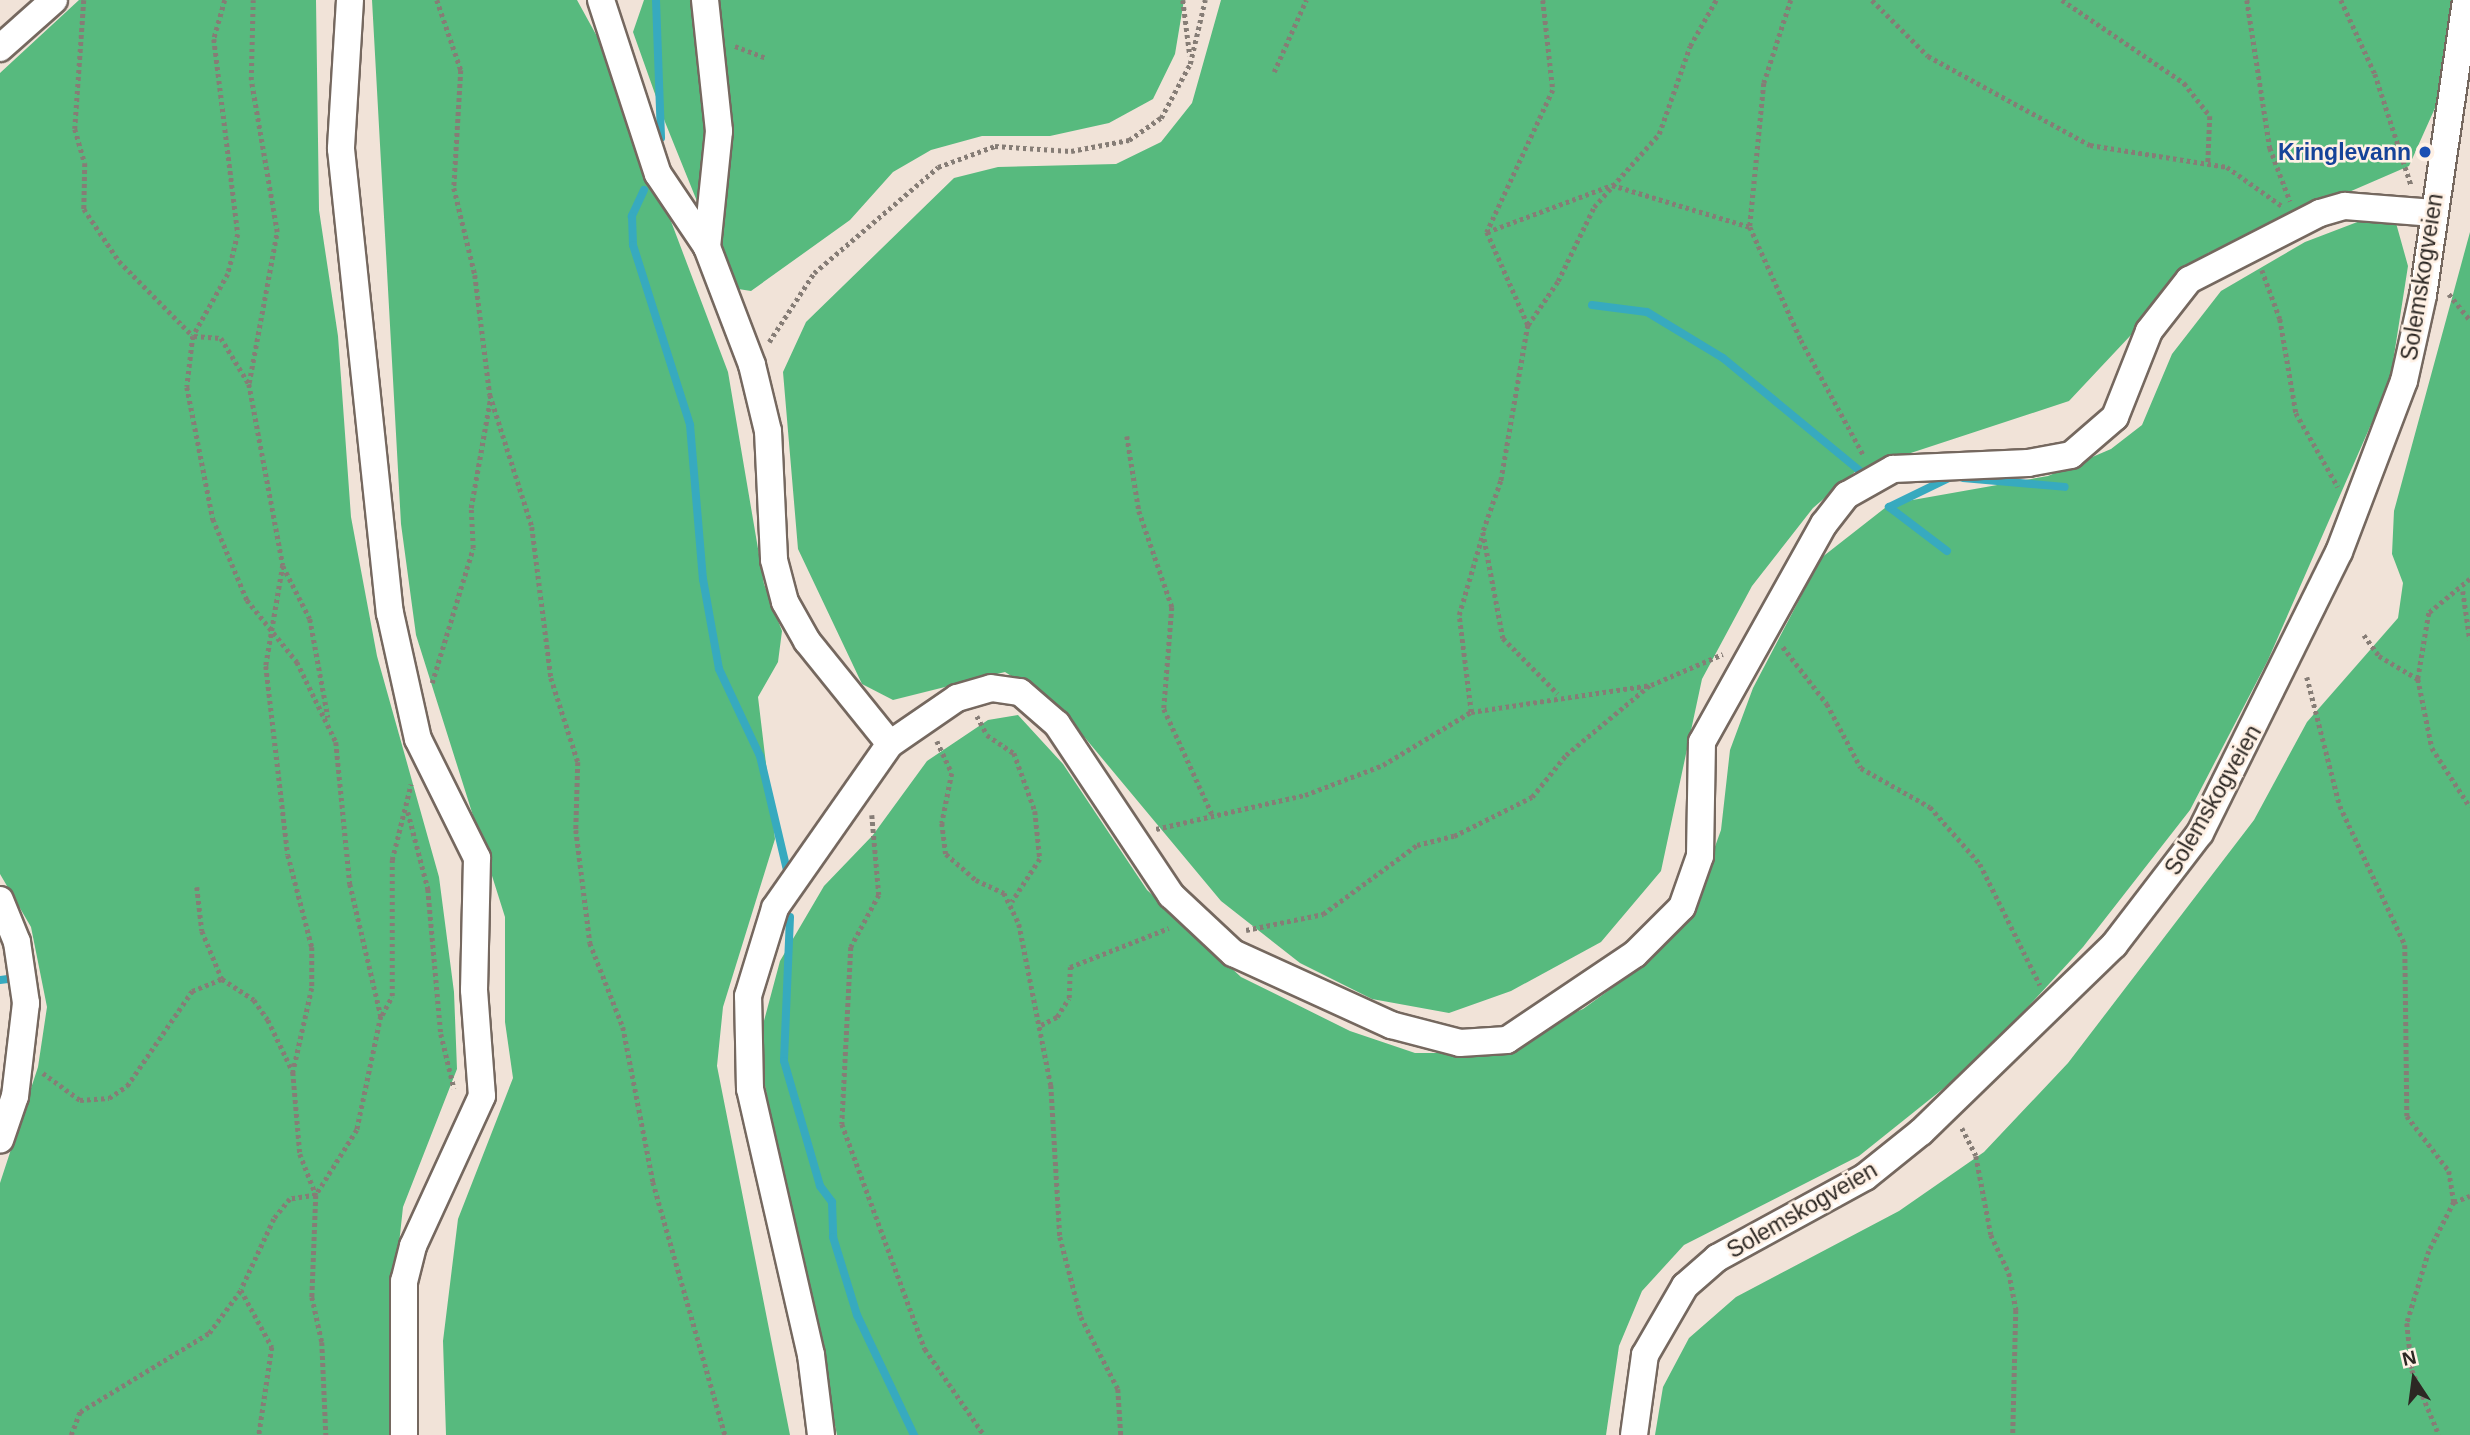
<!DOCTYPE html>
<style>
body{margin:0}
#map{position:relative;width:2470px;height:1435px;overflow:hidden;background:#f1e3d8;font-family:Helvetica,sans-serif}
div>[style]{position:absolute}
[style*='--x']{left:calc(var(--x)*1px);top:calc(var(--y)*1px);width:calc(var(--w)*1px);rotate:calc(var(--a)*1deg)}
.forest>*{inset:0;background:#57ba7e}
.stream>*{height:8px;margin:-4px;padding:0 4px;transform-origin:4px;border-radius:4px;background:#37aabf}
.path>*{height:4.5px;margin-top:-2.25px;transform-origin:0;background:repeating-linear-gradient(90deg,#867d76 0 3.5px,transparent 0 7px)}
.roads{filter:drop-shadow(2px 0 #75685f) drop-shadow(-2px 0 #75685f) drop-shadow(0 2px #75685f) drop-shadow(0 -2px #75685f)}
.minor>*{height:26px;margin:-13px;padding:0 13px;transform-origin:13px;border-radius:13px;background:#fff}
.dots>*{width:19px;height:19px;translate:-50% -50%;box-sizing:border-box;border:4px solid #fff1e5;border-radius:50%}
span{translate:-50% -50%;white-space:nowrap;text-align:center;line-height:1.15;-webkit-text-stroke:5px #fff1e5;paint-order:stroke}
.transit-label{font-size:23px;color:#164399;font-weight:700}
.right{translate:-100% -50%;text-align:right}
.street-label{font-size:23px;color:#2c2723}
.north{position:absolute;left:2379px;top:1344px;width:70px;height:70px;-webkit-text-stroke:5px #fff1e5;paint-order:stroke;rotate:347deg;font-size:19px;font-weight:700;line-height:28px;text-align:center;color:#2c2723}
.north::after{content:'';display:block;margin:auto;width:24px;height:32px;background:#2c2723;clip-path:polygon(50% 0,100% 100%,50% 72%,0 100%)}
</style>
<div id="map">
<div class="forest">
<div style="clip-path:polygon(79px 0,316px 0,319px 210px,338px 336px,351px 517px,377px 656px,439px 877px,454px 992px,457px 1069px,403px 1207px,389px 1337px,392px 1435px,0 1435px,0 1183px,38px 1067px,47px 1007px,31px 927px,0 874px,0 73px)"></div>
<div style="clip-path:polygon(372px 0,577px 0,610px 60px,728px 372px,764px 584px,782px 631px,778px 662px,758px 697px,775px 839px,723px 1007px,717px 1066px,790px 1435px,446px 1435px,443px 1341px,458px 1219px,513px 1078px,505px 1022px,505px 917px,416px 635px,401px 524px)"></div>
<div style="clip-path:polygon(644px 0,1184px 0,1175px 54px,1153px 99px,1109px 123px,1050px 136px,982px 136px,931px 150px,893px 172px,850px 220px,751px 291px,732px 288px,665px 122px,633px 32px)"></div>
<div style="clip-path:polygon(1221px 0,2454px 0,2435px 108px,2409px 166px,2208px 253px,2069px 401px,1856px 471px,1813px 508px,1752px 586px,1702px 679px,1661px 871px,1601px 942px,1511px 991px,1449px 1013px,1372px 999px,1300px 963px,1221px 901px,1086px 739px,1045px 697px,1005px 672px,893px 700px,862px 684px,798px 549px,783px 372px,806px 322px,954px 178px,998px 167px,1116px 164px,1161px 142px,1192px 103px)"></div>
<div style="clip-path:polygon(2360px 221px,2396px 223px,2408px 266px,2390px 381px,2268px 660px,2190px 810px,2083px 947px,1979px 1060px,1859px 1156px,1684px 1245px,1642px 1291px,1619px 1346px,1606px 1435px,837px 1435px,757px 1047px,780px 961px,824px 886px,873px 835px,927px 761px,988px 720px,1018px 715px,1063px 764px,1147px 890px,1241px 977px,1350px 1031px,1415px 1053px,1478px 1053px,1583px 1009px,1652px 959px,1696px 899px,1721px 830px,1730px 750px,1753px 688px,1821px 558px,1890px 504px,2048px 476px,2111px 449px,2142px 425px,2172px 354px,2221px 291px,2305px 242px)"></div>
<div style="clip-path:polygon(2470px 232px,2470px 1435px,1655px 1435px,1663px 1387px,1689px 1338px,1736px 1297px,1899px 1211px,1984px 1152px,2068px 1063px,2254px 820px,2307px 722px,2398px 618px,2403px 583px,2392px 554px,2394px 511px)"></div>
</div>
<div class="stream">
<div style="--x:656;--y:0;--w:138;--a:87.9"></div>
<div style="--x:644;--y:190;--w:29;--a:115"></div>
<div style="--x:632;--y:216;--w:29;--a:88"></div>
<div style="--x:633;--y:245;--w:189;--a:72.4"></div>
<div style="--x:690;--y:425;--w:155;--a:85.2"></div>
<div style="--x:703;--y:579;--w:91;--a:79.9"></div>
<div style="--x:719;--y:669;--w:96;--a:64.8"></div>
<div style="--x:760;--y:756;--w:117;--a:76.7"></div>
<div style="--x:1592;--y:305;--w:55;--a:7.3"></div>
<div style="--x:1647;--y:312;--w:89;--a:31.2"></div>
<div style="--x:1723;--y:358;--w:178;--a:39.5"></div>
<div style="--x:1963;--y:478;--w:102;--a:5"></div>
<div style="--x:1947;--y:551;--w:73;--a:-142.8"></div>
<div style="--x:1889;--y:507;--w:69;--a:-25.8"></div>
<div style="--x:790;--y:917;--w:144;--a:92.4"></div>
<div style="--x:784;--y:1061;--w:130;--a:73.9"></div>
<div style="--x:820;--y:1186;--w:20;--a:53"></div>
<div style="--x:832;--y:1202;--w:35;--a:88"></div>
<div style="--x:833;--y:1237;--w:82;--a:72.9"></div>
<div style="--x:857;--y:1315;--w:133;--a:64.6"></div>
<div style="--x:0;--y:980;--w:8;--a:-7"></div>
</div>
<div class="path">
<div style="--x:84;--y:0;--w:129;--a:94"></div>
<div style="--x:75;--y:129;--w:35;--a:74"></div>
<div style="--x:85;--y:163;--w:46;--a:91.2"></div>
<div style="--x:84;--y:209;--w:63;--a:56.1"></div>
<div style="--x:119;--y:261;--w:105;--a:45.4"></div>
<div style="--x:225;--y:0;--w:41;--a:105.8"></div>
<div style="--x:214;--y:39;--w:196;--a:83"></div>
<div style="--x:238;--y:234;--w:41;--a:104"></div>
<div style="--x:228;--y:274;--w:71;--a:119.4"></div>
<div style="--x:193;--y:336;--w:51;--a:96.7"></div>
<div style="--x:187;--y:387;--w:135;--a:78.9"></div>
<div style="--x:213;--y:519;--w:88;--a:67.2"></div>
<div style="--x:247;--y:600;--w:80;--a:51.1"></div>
<div style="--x:297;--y:662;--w:89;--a:64"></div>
<div style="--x:336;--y:742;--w:143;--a:84.4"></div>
<div style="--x:350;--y:884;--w:136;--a:76.8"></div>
<div style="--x:381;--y:1016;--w:116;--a:101.9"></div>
<div style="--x:357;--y:1130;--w:77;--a:122.2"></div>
<div style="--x:316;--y:1195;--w:102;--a:92.2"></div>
<div style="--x:312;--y:1297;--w:46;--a:77.5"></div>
<div style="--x:322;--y:1342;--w:93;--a:87.5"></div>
<div style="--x:437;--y:0;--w:74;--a:71.1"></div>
<div style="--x:461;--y:70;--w:118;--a:93.4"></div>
<div style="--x:454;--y:188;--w:89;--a:76.4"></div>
<div style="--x:475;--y:275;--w:121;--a:82.9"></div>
<div style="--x:490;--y:395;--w:139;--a:72.3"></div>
<div style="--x:532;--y:527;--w:152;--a:82.8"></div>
<div style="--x:551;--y:678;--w:88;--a:72.2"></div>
<div style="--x:578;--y:762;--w:68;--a:91.7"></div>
<div style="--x:576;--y:830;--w:114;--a:82.9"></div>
<div style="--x:590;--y:943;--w:90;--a:68.6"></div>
<div style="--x:623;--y:1027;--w:158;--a:79"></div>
<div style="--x:653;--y:1182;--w:263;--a:74.1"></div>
<div style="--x:1183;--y:0;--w:56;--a:82.9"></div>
<div style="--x:1543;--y:0;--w:91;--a:83.7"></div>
<div style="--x:1553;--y:90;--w:157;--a:114.9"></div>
<div style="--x:1487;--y:232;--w:102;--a:66.2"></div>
<div style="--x:1528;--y:325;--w:158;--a:99.8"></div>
<div style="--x:1501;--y:481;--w:54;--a:109.4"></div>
<div style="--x:1483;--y:532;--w:108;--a:79.3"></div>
<div style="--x:1503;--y:638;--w:78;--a:45.5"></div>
<div style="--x:1791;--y:0;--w:87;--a:108"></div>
<div style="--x:1764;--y:83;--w:145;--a:95.6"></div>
<div style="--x:1750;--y:227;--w:124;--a:65.7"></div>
<div style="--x:1801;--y:340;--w:132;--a:61.5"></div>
<div style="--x:1872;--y:0;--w:79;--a:45"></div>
<div style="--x:1928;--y:56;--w:185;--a:28.8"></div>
<div style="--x:2090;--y:145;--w:139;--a:9.1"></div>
<div style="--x:2227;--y:167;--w:67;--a:35.3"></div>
<div style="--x:2062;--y:0;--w:148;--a:34.2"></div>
<div style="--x:2184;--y:83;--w:42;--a:51.8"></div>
<div style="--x:2210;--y:116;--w:47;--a:92.4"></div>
<div style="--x:2247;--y:0;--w:150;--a:81.2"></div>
<div style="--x:2270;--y:148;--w:57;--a:69.3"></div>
<div style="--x:2341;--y:0;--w:81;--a:65.3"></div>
<div style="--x:2375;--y:74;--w:117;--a:72"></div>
<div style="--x:735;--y:46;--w:33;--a:21"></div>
<div style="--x:1274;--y:72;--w:79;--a:-66"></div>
<div style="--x:1487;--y:232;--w:134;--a:-20.6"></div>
<div style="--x:1612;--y:185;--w:144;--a:16.9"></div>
<div style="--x:2262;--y:270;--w:52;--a:69.8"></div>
<div style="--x:2280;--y:319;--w:95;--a:80.3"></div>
<div style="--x:2296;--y:413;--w:85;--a:60.4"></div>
<div style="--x:2449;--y:294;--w:33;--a:51"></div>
<div style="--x:1528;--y:325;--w:53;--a:-55.7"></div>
<div style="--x:1558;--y:281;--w:82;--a:-64.1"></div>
<div style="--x:1594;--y:207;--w:98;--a:-48.3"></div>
<div style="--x:1659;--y:134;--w:93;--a:-70.6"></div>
<div style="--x:1690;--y:46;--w:53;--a:-60.5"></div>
<div style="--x:194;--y:336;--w:27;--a:4"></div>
<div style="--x:221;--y:338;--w:54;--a:58.7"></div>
<div style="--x:249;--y:384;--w:184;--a:79.4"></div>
<div style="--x:283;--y:565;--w:102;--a:99.6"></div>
<div style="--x:266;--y:666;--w:190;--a:83.4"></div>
<div style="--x:288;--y:855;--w:95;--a:75.4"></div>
<div style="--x:312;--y:947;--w:41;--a:90"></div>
<div style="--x:312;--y:988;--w:86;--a:102.7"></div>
<div style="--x:769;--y:342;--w:82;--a:-56.9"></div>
<div style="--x:814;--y:273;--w:163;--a:-40.5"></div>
<div style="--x:938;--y:167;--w:61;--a:-20.2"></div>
<div style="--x:995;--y:146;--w:76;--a:3.8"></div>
<div style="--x:1071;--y:151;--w:59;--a:-10.7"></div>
<div style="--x:1129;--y:140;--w:39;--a:-35"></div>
<div style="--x:1161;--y:118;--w:61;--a:-61.8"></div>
<div style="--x:1190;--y:64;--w:66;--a:-76.8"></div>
<div style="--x:249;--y:383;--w:154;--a:-79.5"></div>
<div style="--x:277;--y:232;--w:154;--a:-99.7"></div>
<div style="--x:251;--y:80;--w:80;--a:-88.6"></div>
<div style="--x:1127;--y:436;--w:76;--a:80.9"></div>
<div style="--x:1139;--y:511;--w:102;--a:71"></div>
<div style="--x:1172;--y:607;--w:102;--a:94.5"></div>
<div style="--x:1164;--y:709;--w:115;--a:65.4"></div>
<div style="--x:283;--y:566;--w:59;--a:63"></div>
<div style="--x:310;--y:619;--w:100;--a:79.6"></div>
<div style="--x:2470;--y:579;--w:53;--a:140.3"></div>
<div style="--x:2429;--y:613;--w:67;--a:99.5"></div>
<div style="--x:2418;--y:679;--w:70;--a:78.5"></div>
<div style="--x:2432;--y:748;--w:70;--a:57.2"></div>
<div style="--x:2463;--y:591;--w:49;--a:81.9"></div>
<div style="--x:2364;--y:635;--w:26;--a:54"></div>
<div style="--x:2379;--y:656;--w:45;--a:30.5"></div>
<div style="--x:1783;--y:647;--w:72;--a:52.3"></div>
<div style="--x:1827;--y:704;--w:72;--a:62"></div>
<div style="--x:1861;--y:768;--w:79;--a:29.5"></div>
<div style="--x:1930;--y:807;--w:76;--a:48.7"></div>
<div style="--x:1980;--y:864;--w:135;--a:63.6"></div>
<div style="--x:2307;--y:677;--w:133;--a:75.7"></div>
<div style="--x:2340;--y:806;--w:153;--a:64.9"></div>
<div style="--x:2405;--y:945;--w:171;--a:89.3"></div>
<div style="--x:2407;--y:1116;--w:69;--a:52.6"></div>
<div style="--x:2449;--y:1171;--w:31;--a:81"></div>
<div style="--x:2454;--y:1202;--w:55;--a:117"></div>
<div style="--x:2429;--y:1251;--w:75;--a:107"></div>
<div style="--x:2407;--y:1323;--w:47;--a:83.9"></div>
<div style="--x:2412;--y:1370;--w:70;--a:67.4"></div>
<div style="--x:432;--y:683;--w:141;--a:-73.1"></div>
<div style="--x:473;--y:548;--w:40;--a:-92.9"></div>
<div style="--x:471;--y:508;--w:110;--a:-80"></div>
<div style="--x:1471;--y:712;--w:98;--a:-97.1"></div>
<div style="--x:1459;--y:615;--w:85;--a:-73.7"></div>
<div style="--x:977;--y:716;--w:21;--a:62"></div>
<div style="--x:987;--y:735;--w:32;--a:34"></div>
<div style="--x:1014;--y:753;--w:62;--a:70.1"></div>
<div style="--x:1035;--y:811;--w:48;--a:84.1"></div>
<div style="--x:1040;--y:859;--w:51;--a:123.1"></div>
<div style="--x:937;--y:741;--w:35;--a:65"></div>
<div style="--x:952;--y:773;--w:51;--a:101.3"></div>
<div style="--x:942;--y:823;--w:31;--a:83"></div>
<div style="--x:946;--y:854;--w:40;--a:41"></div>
<div style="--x:976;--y:880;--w:31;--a:25"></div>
<div style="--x:1004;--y:893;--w:34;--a:64"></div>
<div style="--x:1019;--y:924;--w:164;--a:78.8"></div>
<div style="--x:1051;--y:1085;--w:152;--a:86.6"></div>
<div style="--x:1060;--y:1237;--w:83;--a:75.3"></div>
<div style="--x:1081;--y:1317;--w:81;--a:62.8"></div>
<div style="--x:1118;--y:1389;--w:46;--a:86.3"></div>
<div style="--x:408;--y:812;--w:80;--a:75.4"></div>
<div style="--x:428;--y:889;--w:146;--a:84.9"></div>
<div style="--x:441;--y:1034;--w:56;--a:76.5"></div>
<div style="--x:872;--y:815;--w:80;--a:85"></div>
<div style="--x:879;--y:895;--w:59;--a:118.3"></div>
<div style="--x:851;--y:947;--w:177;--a:92.9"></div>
<div style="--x:842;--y:1124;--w:240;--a:69.8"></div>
<div style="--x:925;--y:1349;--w:104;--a:55.5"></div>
<div style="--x:1156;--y:829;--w:153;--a:-12.9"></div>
<div style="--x:1305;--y:795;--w:84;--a:-21"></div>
<div style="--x:1383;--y:765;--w:103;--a:-31.1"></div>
<div style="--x:1471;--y:712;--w:182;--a:-8.5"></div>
<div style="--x:1651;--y:685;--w:78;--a:-23.3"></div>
<div style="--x:197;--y:887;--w:44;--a:83.5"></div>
<div style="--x:202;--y:931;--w:52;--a:67.4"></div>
<div style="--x:1246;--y:930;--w:79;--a:-11.7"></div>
<div style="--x:1323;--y:914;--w:117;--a:-36.3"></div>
<div style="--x:1417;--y:845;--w:38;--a:-14"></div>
<div style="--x:1454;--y:836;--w:87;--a:-26.6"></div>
<div style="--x:1532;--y:797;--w:54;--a:-51"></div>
<div style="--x:1566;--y:755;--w:109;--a:-39.8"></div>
<div style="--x:382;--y:1015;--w:21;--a:-62"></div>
<div style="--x:392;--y:996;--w:136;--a:-90"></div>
<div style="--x:392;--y:860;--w:78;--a:-76"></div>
<div style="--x:1041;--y:1025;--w:18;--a:-27"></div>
<div style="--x:1057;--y:1017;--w:22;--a:-58"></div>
<div style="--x:1069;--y:998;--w:31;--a:-88"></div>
<div style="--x:1070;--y:967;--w:106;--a:-21.5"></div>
<div style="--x:43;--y:1073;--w:46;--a:36.1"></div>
<div style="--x:80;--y:1100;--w:29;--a:-4"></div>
<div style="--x:109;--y:1098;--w:22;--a:-34"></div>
<div style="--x:127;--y:1086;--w:115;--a:-55.6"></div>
<div style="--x:192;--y:991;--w:32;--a:-22"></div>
<div style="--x:222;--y:979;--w:38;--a:33"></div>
<div style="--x:254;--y:1000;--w:24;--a:55"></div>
<div style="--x:268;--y:1020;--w:58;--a:64.3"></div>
<div style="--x:293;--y:1072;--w:82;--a:85.1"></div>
<div style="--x:300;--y:1154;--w:44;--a:68.7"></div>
<div style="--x:316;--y:1195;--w:26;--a:171"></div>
<div style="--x:290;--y:1199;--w:26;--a:129"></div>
<div style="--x:274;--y:1219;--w:78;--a:114.9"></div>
<div style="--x:241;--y:1290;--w:65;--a:61.5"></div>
<div style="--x:272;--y:1347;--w:89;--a:98.4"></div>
<div style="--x:1962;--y:1128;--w:31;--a:63"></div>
<div style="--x:1976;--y:1156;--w:80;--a:79.2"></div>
<div style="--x:1991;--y:1235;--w:42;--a:64.7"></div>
<div style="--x:2009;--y:1273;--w:38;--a:79"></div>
<div style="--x:2016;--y:1310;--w:125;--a:91.4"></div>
<div style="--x:2454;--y:1202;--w:17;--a:-21"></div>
<div style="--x:71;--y:1435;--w:25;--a:-69"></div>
<div style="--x:80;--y:1412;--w:151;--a:-31.5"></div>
<div style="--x:209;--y:1333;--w:54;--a:-53.3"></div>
</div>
<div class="roads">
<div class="minor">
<div style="--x:350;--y:0;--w:149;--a:93.5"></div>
<div style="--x:341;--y:149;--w:467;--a:84"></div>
<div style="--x:390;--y:613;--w:129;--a:77.5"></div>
<div style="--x:418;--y:739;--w:133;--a:63.6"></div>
<div style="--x:477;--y:858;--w:132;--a:91.3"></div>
<div style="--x:474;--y:990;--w:106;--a:85.7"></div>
<div style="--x:482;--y:1096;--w:165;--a:114.7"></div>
<div style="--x:413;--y:1246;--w:36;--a:104"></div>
<div style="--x:404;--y:1281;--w:154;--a:90"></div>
<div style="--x:601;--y:0;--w:183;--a:71.9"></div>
<div style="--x:658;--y:174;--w:88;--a:56.1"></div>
<div style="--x:707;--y:247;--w:126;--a:69.1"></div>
<div style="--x:752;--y:365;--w:68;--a:76.4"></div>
<div style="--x:768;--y:431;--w:129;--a:87.3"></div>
<div style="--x:774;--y:560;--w:43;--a:75.3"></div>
<div style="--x:785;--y:602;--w:45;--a:60.6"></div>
<div style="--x:807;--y:641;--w:132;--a:51.1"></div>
<div style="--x:705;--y:0;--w:132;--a:83.9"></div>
<div style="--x:719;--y:131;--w:117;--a:95.9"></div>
<div style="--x:0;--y:48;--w:72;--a:-41.6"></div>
<div style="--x:0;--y:900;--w:45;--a:68"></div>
<div style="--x:17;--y:942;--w:62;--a:81.6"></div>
<div style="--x:26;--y:1003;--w:94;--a:96.7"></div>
<div style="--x:15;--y:1096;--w:46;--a:108.8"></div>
<div style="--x:821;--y:1435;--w:81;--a:-97.1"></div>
<div style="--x:811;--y:1355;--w:273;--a:-102.9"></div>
<div style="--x:750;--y:1089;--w:93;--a:-91.2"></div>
<div style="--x:748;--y:996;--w:92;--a:-72.9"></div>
<div style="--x:775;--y:908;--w:200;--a:-55"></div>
<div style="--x:890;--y:744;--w:81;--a:-34.5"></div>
<div style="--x:957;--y:698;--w:35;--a:-16"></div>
<div style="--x:991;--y:688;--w:29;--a:8"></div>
<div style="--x:1020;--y:692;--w:49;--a:40.9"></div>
<div style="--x:1057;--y:724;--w:206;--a:56.3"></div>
<div style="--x:1171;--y:895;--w:85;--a:43.1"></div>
<div style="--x:1233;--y:953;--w:174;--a:24.5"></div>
<div style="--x:1391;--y:1025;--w:71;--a:14.6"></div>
<div style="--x:1460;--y:1043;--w:47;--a:-3.7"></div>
<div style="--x:1507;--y:1040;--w:154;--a:-33.9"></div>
<div style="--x:1635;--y:954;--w:66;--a:-45"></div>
<div style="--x:1682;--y:907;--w:54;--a:-70.6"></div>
<div style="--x:1700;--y:856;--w:114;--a:-89"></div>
<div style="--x:1702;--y:742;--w:250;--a:-60.8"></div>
<div style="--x:1824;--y:524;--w:37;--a:-52"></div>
<div style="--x:1847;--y:495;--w:53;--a:-29.5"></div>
<div style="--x:1893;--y:469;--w:135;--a:-2.5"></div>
<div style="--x:2028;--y:463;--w:44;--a:-10.5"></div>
<div style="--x:2071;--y:455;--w:58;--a:-40.8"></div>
<div style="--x:2115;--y:417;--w:92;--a:-68.4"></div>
<div style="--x:2149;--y:331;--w:65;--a:-51.9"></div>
<div style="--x:2189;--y:280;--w:147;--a:-27.1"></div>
<div style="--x:2320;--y:213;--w:26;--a:-16"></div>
<div style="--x:2345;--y:206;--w:89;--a:4.5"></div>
<div style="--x:1634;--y:1435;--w:81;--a:-82.2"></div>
<div style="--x:1645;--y:1355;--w:80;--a:-59.9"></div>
<div style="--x:1685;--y:1286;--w:43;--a:-41.2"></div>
<div style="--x:1717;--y:1258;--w:169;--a:-28.7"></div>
<div style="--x:1865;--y:1177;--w:72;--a:-38.8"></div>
<div style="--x:1921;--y:1132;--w:269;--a:-44.1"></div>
<div style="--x:2114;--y:945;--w:141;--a:-52.5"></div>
<div style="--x:2200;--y:833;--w:313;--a:-63.7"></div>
<div style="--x:2339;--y:552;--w:183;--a:-69.2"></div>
<div style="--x:2404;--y:381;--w:88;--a:-77.5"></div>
<div style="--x:2423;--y:295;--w:298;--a:-81.7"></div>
</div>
</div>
<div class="dots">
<div style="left:2425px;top:152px;background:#1a4fb4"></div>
</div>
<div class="transit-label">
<span class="right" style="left:2411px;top:152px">Kringlevann</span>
</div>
<div class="street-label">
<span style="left:2422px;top:277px;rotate:-81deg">Solemskogveien</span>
<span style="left:2213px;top:800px;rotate:-60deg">Solemskogveien</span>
<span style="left:1802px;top:1210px;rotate:-30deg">Solemskogveien</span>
</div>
<div class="north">N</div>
</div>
